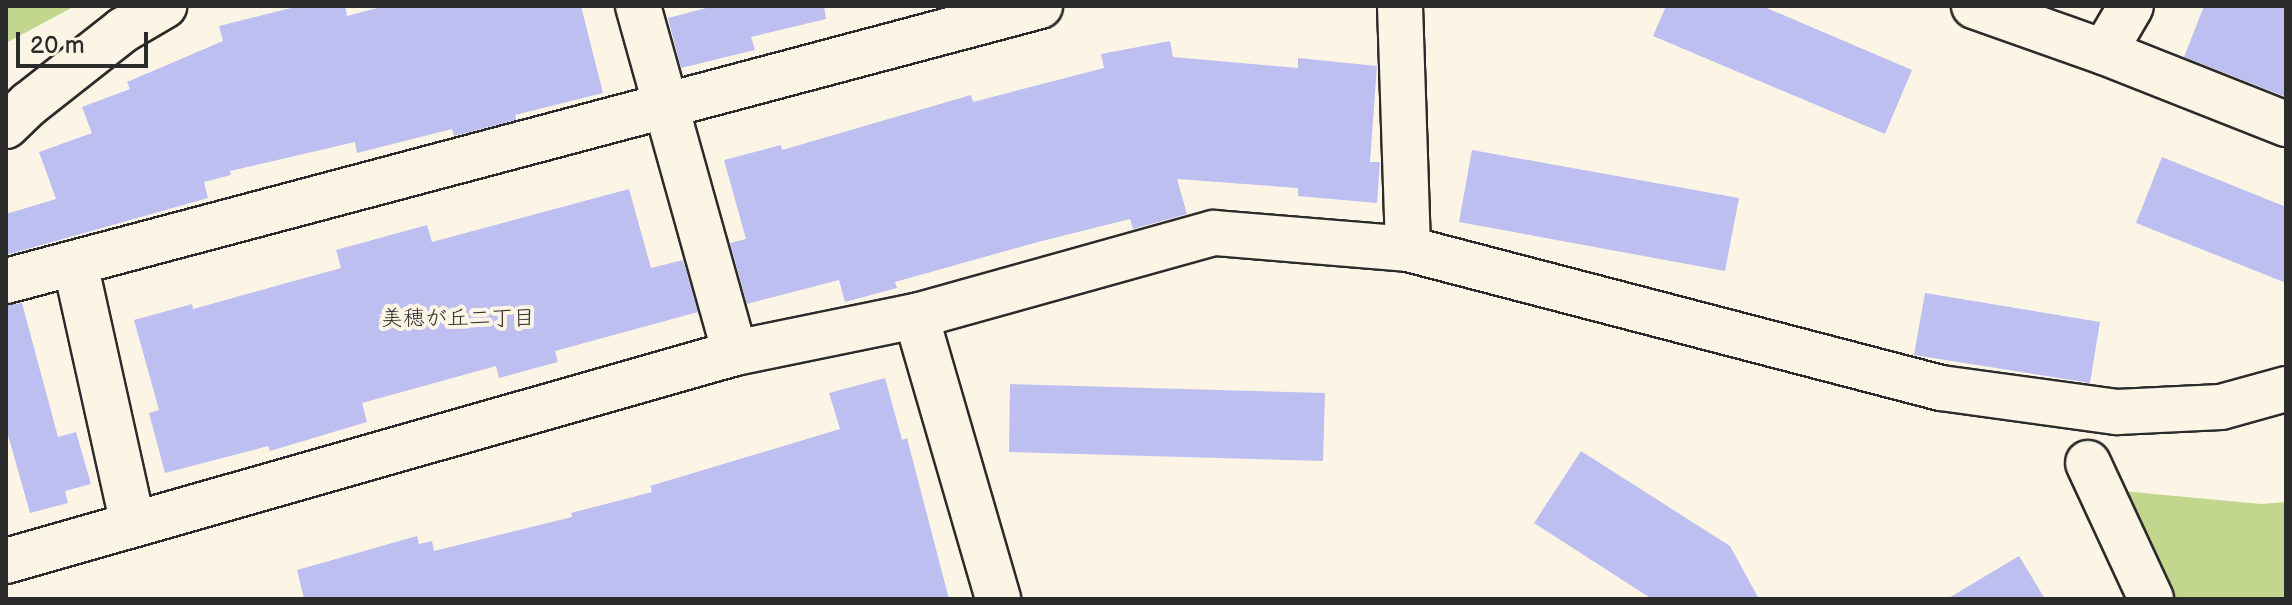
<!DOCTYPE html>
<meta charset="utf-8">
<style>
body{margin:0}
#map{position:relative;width:2292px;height:605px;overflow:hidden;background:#fcf5e5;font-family:"Balsamiq Sans","Klee One",sans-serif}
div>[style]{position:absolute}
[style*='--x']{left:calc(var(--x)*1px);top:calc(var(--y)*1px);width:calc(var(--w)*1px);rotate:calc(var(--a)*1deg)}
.green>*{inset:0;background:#c2d78d}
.building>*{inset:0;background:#bebff1}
.roads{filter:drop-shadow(2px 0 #2b2b2b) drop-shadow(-2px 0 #2b2b2b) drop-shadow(0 2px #2b2b2b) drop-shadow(0 -2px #2b2b2b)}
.street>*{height:44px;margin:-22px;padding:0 22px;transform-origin:22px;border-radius:22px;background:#fcf5e5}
span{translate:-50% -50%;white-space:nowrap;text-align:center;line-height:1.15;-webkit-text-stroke:8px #fcf5e5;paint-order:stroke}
.neighbourhood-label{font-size:22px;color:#2b2b2b}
.frame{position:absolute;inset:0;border:8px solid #2b2b2b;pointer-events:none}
.scale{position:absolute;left:16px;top:32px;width:132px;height:36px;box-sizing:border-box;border:4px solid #2b2b2b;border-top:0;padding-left:10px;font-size:24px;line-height:28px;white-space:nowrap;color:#2b2b2b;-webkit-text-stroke:6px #fcf5e5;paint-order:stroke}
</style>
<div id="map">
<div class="green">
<div style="clip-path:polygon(6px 6px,75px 6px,6px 43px)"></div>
<div style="clip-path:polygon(2111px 490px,2261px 504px,2286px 502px,2286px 599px,2163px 599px)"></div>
</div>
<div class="building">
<div style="clip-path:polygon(299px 6px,345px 6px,347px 16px,385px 6px,581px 6px,603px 93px,515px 115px,516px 120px,454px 136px,452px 129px,357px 153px,355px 142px,230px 171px,231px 175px,204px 182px,208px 198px,6px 255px,6px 214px,56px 199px,39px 152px,92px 133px,82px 107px,130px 89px,127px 82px,223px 41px,219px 26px)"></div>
<div style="clip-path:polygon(714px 6px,824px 6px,826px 19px,751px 37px,755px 50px,681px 68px,668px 18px)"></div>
<div style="clip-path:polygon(1666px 6px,1762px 6px,1912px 70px,1885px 134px,1653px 36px)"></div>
<div style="clip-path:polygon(2204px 6px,2286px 6px,2286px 97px,2184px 57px)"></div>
<div style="clip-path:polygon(1170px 41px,1173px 57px,1298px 68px,1298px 58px,1377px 66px,1370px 162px,1380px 162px,1377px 203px,1298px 196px,1298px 188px,1177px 179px,1187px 214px,1133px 229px,1130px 219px,1038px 242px,895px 282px,897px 288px,845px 302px,839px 280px,747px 304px,730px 243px,746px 239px,724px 160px,781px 145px,782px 150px,971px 95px,973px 102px,1104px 68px,1101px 54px)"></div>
<div style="clip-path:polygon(1472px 150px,1739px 198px,1725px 271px,1459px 222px)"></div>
<div style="clip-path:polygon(2162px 157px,2286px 207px,2286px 283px,2136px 223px)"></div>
<div style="clip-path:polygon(629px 189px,651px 268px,683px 260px,698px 312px,555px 351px,558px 362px,499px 378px,496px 366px,362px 403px,367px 422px,270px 451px,268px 446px,165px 473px,149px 413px,159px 410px,134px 320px,192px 304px,193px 309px,341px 268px,336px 250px,427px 225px,432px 242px)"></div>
<div style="clip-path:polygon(1925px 293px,2100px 322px,2090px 383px,1914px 355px)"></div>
<div style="clip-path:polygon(22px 303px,58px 437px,76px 432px,91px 484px,65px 491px,68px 503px,30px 513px,6px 428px,6px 305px)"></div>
<div style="clip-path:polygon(885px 378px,902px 440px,907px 438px,949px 599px,304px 599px,297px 570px,417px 536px,419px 544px,432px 541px,434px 551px,572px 517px,571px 513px,652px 492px,650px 486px,840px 429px,829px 393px)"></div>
<div style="clip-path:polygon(1010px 384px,1325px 393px,1323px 461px,1009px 452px)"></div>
<div style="clip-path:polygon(1581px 451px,1730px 546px,1759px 599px,1652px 599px,1534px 523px)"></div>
<div style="clip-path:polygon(2019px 556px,2045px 599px,1947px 599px)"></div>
</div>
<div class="roads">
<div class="street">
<div style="--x:638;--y:6;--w:360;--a:74.4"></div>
<div style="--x:1400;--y:6;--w:243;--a:88.1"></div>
<div style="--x:1974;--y:6;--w:138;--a:19.5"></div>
<div style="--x:2104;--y:52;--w:196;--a:21.6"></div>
<div style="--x:2104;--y:52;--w:53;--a:-59.6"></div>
<div style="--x:6;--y:126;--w:32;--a:-44"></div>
<div style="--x:29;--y:104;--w:120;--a:-38.2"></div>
<div style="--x:123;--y:30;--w:48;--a:-30.3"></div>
<div style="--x:75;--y:263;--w:267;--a:77.5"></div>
<div style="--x:6;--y:281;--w:1070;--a:-14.89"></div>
<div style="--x:916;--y:316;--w:295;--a:73.8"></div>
<div style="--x:2088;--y:463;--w:150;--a:65.1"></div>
<div style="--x:6;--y:561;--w:758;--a:-15.92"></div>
<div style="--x:735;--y:353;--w:185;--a:-11.6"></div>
<div style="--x:916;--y:316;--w:309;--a:-15.6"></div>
<div style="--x:1214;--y:233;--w:195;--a:4.7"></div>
<div style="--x:1408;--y:249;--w:551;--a:14.62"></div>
<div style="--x:1941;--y:388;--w:178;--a:7.8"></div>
<div style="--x:2117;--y:412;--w:104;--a:-2.8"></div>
<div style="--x:2221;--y:407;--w:67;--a:-15.5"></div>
</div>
</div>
<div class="neighbourhood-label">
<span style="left:458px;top:319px">美穂が丘二丁目</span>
</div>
<div class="frame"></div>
<div class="scale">20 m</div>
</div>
